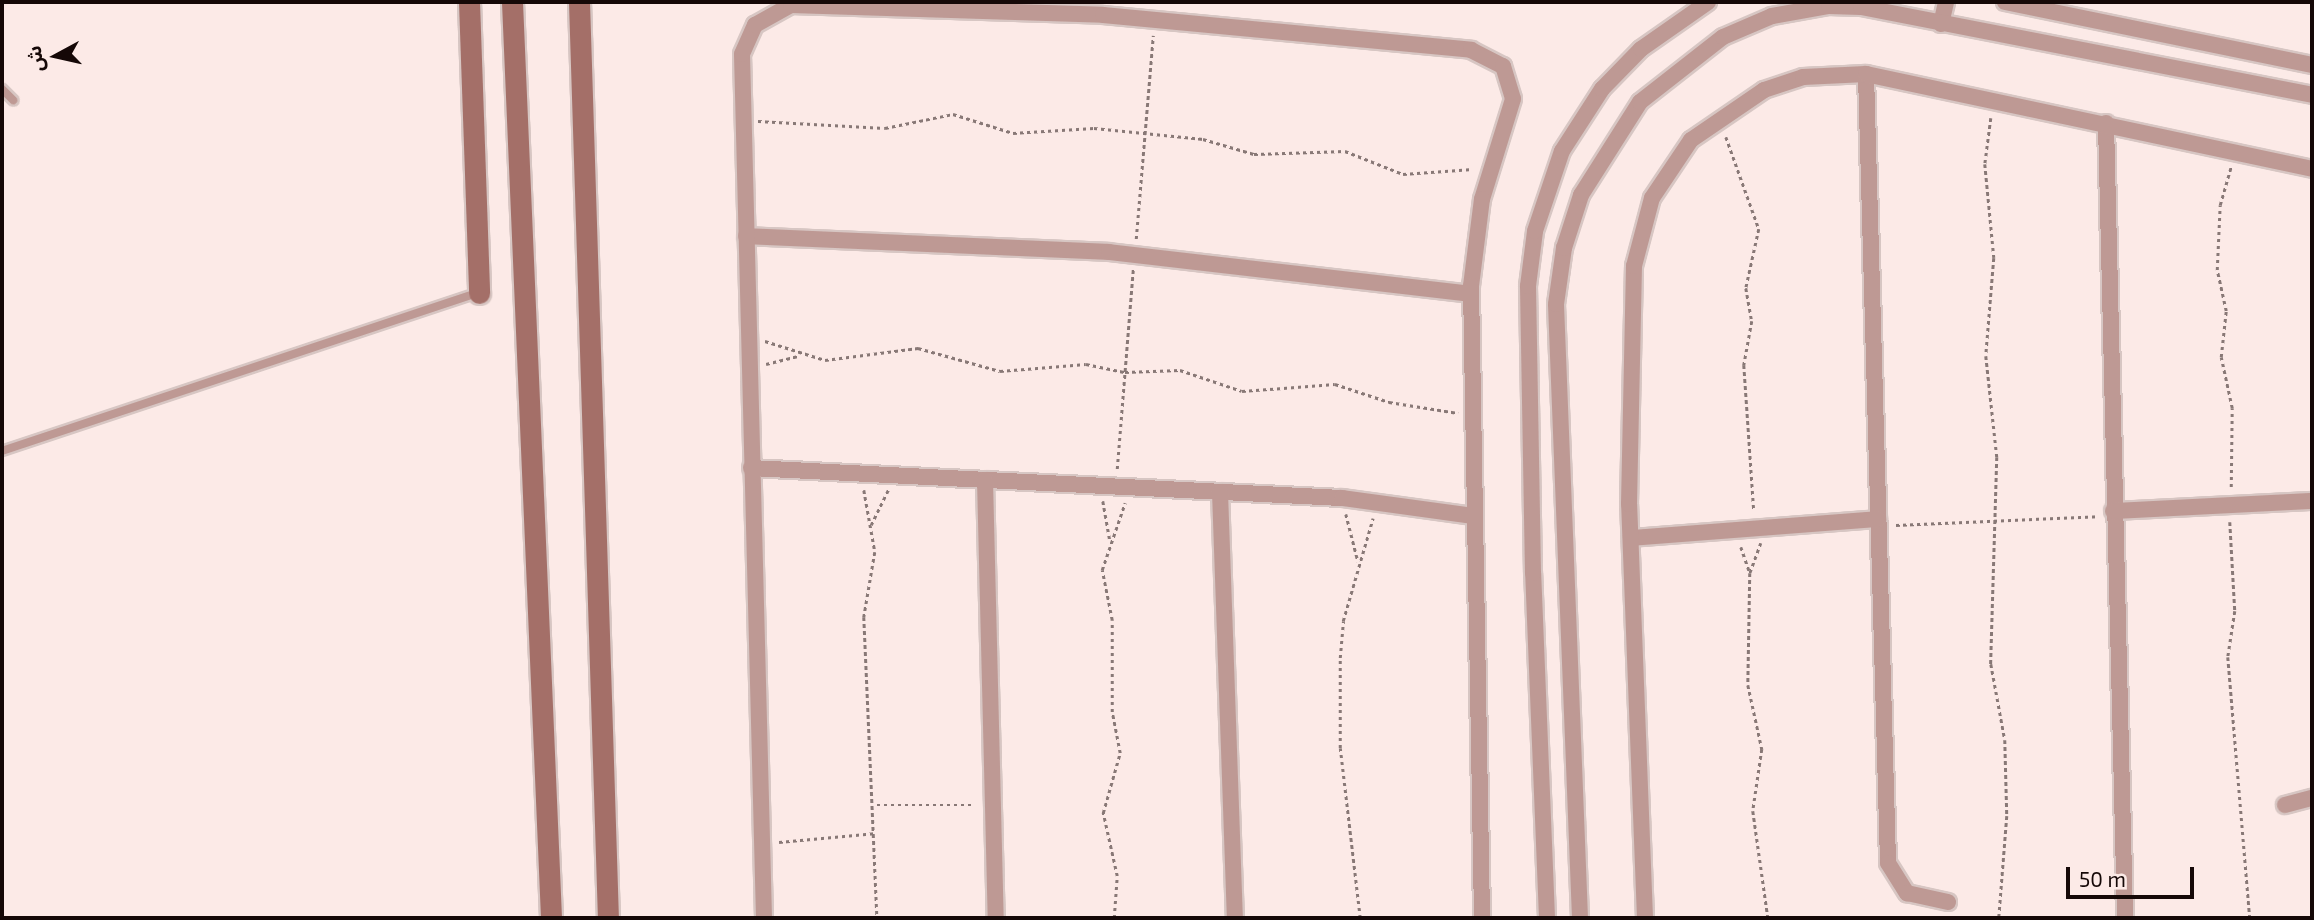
<!DOCTYPE html>
<meta charset="utf-8">
<style>
body{margin:0}
#map{position:relative;width:2314px;height:920px;overflow:hidden;background:#fceae7;font-family:"Exo 2","Noto Sans Arabic",sans-serif}
div>[style]{position:absolute}
[style*='--x']{left:calc(var(--x)*1px);top:calc(var(--y)*1px);width:calc(var(--w)*1px);rotate:calc(var(--a)*1deg)}
.path>*{height:2.5px;margin-top:-1.25px;transform-origin:0;background:repeating-linear-gradient(90deg,#887876 0 3.5px,transparent 0 7px)}
.roads{filter:drop-shadow(2px 0 #d7c6c3) drop-shadow(-2px 0 #d7c6c3) drop-shadow(0 2px #d7c6c3) drop-shadow(0 -2px #d7c6c3)}
.lane>*{height:8px;margin:-4px;padding:0 4px;transform-origin:4px;border-radius:4px;background:#be9994}
.street>*{height:16px;margin:-8px;padding:0 8px;transform-origin:8px;border-radius:8px;background:#be9994}
.secondary>*{height:21px;margin:-10.5px;padding:0 10.5px;transform-origin:10.5px;border-radius:10.5px;background:#a46f68}
span{translate:-50% -50%;white-space:nowrap;text-align:center;line-height:1.15;-webkit-text-stroke:6px #fceae7;paint-order:stroke}
.frame{position:absolute;inset:0;border:4px solid #150807;pointer-events:none}
.north{position:absolute;left:21px;top:21px;width:70px;height:70px;-webkit-text-stroke:5px #fceae7;paint-order:stroke;rotate:262deg;font-size:19px;font-weight:700;line-height:28px;text-align:center;color:#150807}
.north::after{content:'';display:block;margin:auto;width:24px;height:32px;background:#150807;clip-path:polygon(50% 0,100% 100%,50% 72%,0 100%)}
.scale{position:absolute;left:2066px;top:867px;width:128px;height:32px;box-sizing:border-box;border:4px solid #150807;border-top:0;padding-left:9px;font-size:21px;line-height:24px;white-space:nowrap;color:#150807;-webkit-text-stroke:5px #fceae7;paint-order:stroke}
</style>
<div id="map">
<div class="path">
<div style="--x:1991;--y:118;--w:46;--a:97.4"></div>
<div style="--x:1985;--y:164;--w:94;--a:84.5"></div>
<div style="--x:1994;--y:258;--w:98;--a:94.7"></div>
<div style="--x:1986;--y:356;--w:102;--a:83.8"></div>
<div style="--x:1997;--y:457;--w:207;--a:91.7"></div>
<div style="--x:1991;--y:664;--w:77;--a:79.6"></div>
<div style="--x:2005;--y:740;--w:76;--a:88.5"></div>
<div style="--x:2007;--y:816;--w:102;--a:94.5"></div>
<div style="--x:758;--y:121;--w:127;--a:3.2"></div>
<div style="--x:885;--y:128;--w:69;--a:-11.6"></div>
<div style="--x:953;--y:114;--w:63;--a:17.6"></div>
<div style="--x:1013;--y:133;--w:81;--a:-3.5"></div>
<div style="--x:1094;--y:128;--w:110;--a:5.8"></div>
<div style="--x:1203;--y:139;--w:53;--a:16.4"></div>
<div style="--x:1254;--y:154;--w:91;--a:-1.9"></div>
<div style="--x:1345;--y:151;--w:62;--a:21.6"></div>
<div style="--x:1403;--y:174;--w:70;--a:-4.1"></div>
<div style="--x:1726;--y:137;--w:98;--a:70.3"></div>
<div style="--x:1759;--y:229;--w:60;--a:102.4"></div>
<div style="--x:1746;--y:288;--w:34;--a:80"></div>
<div style="--x:1752;--y:321;--w:45;--a:100.3"></div>
<div style="--x:1744;--y:365;--w:147;--a:86.1"></div>
<div style="--x:1136;--y:239;--w:204;--a:-85.2"></div>
<div style="--x:765;--y:341;--w:63;--a:17.6"></div>
<div style="--x:825;--y:360;--w:94;--a:-7.4"></div>
<div style="--x:918;--y:348;--w:85;--a:15.7"></div>
<div style="--x:1000;--y:371;--w:86;--a:-4.7"></div>
<div style="--x:1086;--y:364;--w:40;--a:12"></div>
<div style="--x:1125;--y:372;--w:55;--a:-2.1"></div>
<div style="--x:1180;--y:370;--w:65;--a:18.7"></div>
<div style="--x:1242;--y:391;--w:93;--a:-4.3"></div>
<div style="--x:1335;--y:384;--w:57;--a:18.4"></div>
<div style="--x:1389;--y:402;--w:70;--a:9.1"></div>
<div style="--x:766;--y:364;--w:32;--a:-14"></div>
<div style="--x:1117;--y:469;--w:200;--a:-85.4"></div>
<div style="--x:2231;--y:487;--w:79;--a:-89.3"></div>
<div style="--x:2232;--y:408;--w:52;--a:-102.2"></div>
<div style="--x:2221;--y:357;--w:46;--a:-83.8"></div>
<div style="--x:2226;--y:311;--w:42;--a:-102.4"></div>
<div style="--x:2217;--y:270;--w:65;--a:-87.4"></div>
<div style="--x:2220;--y:205;--w:40;--a:-74"></div>
<div style="--x:864;--y:490;--w:63;--a:79.9"></div>
<div style="--x:875;--y:552;--w:66;--a:99.6"></div>
<div style="--x:864;--y:617;--w:301;--a:87.5"></div>
<div style="--x:1103;--y:501;--w:39;--a:80"></div>
<div style="--x:1346;--y:514;--w:49;--a:75.7"></div>
<div style="--x:2230;--y:522;--w:89;--a:86.8"></div>
<div style="--x:2235;--y:611;--w:47;--a:98.7"></div>
<div style="--x:2228;--y:657;--w:262;--a:85.2"></div>
<div style="--x:871;--y:525;--w:39;--a:-64"></div>
<div style="--x:1896;--y:525;--w:203;--a:-2.5"></div>
<div style="--x:1761;--y:543;--w:32;--a:110"></div>
<div style="--x:1750;--y:573;--w:112;--a:91"></div>
<div style="--x:1748;--y:685;--w:66;--a:77.7"></div>
<div style="--x:1762;--y:749;--w:63;--a:98.3"></div>
<div style="--x:1753;--y:811;--w:108;--a:82"></div>
<div style="--x:1741;--y:547;--w:28;--a:71"></div>
<div style="--x:877;--y:805;--w:98;--a:0"></div>
<div style="--x:779;--y:842;--w:98;--a:-5.2"></div>
<div style="--x:1114;--y:918;--w:42;--a:-85.9"></div>
<div style="--x:1117;--y:876;--w:65;--a:-102.5"></div>
<div style="--x:1103;--y:813;--w:62;--a:-74.2"></div>
<div style="--x:1120;--y:753;--w:42;--a:-101"></div>
<div style="--x:1112;--y:712;--w:92;--a:-90"></div>
<div style="--x:1112;--y:620;--w:51;--a:-101.3"></div>
<div style="--x:1102;--y:570;--w:71;--a:-71.1"></div>
<div style="--x:1360;--y:918;--w:171;--a:-96.7"></div>
<div style="--x:1340;--y:748;--w:90;--a:-90"></div>
<div style="--x:1340;--y:658;--w:37;--a:-85"></div>
<div style="--x:1343;--y:621;--w:107;--a:-73.8"></div>
</div>
<div class="roads">
<div class="lane">
<div style="--x:2;--y:89;--w:16;--a:45"></div>
<div style="--x:2;--y:451;--w:501;--a:-18.4"></div>
</div>
<div class="street">
<div style="--x:2005;--y:2;--w:313;--a:11.6"></div>
<div style="--x:1941;--y:24;--w:23;--a:-77"></div>
<div style="--x:1866;--y:74;--w:789;--a:88.4"></div>
<div style="--x:1888;--y:863;--w:36;--a:58"></div>
<div style="--x:1907;--y:893;--w:42;--a:12.4"></div>
<div style="--x:2106;--y:123;--w:795;--a:88.63"></div>
<div style="--x:746;--y:236;--w:363;--a:2.5"></div>
<div style="--x:1109;--y:252;--w:364;--a:6.6"></div>
<div style="--x:751;--y:468;--w:592;--a:2.91"></div>
<div style="--x:1342;--y:498;--w:132;--a:7.8"></div>
<div style="--x:985;--y:480;--w:438;--a:88.6"></div>
<div style="--x:1220;--y:492;--w:426;--a:88"></div>
<div style="--x:2113;--y:511;--w:199;--a:-2.9"></div>
<div style="--x:1631;--y:538;--w:248;--a:-4.4"></div>
<div style="--x:2285;--y:805;--w:28;--a:-15"></div>
<div style="--x:764;--y:918;--w:864;--a:-91.46"></div>
<div style="--x:742;--y:54;--w:32;--a:-66"></div>
<div style="--x:755;--y:25;--w:41;--a:-29.1"></div>
<div style="--x:791;--y:5;--w:312;--a:1.8"></div>
<div style="--x:1103;--y:15;--w:370;--a:5.4"></div>
<div style="--x:1471;--y:50;--w:36;--a:27"></div>
<div style="--x:1503;--y:66;--w:34;--a:73"></div>
<div style="--x:1513;--y:99;--w:105;--a:107.2"></div>
<div style="--x:1482;--y:199;--w:88;--a:97.2"></div>
<div style="--x:1471;--y:286;--w:632;--a:89"></div>
<div style="--x:1547;--y:918;--w:345;--a:-92.3"></div>
<div style="--x:1533;--y:573;--w:287;--a:-91"></div>
<div style="--x:1528;--y:286;--w:55;--a:-82.7"></div>
<div style="--x:1535;--y:231;--w:84;--a:-71.4"></div>
<div style="--x:1562;--y:151;--w:74;--a:-57.2"></div>
<div style="--x:1602;--y:89;--w:56;--a:-45.7"></div>
<div style="--x:1641;--y:49;--w:82;--a:-35"></div>
<div style="--x:1580;--y:918;--w:614;--a:-92.24"></div>
<div style="--x:1556;--y:304;--w:57;--a:-81.9"></div>
<div style="--x:1564;--y:248;--w:56;--a:-72.2"></div>
<div style="--x:1581;--y:195;--w:110;--a:-57.6"></div>
<div style="--x:1640;--y:102;--w:105;--a:-38.1"></div>
<div style="--x:1723;--y:37;--w:53;--a:-23.2"></div>
<div style="--x:1772;--y:16;--w:58;--a:-10"></div>
<div style="--x:1829;--y:6;--w:32;--a:2"></div>
<div style="--x:1861;--y:7;--w:460;--a:11"></div>
<div style="--x:1645;--y:918;--w:414;--a:-92.2"></div>
<div style="--x:1629;--y:504;--w:238;--a:-88.8"></div>
<div style="--x:1634;--y:266;--w:70;--a:-75.2"></div>
<div style="--x:1652;--y:198;--w:70;--a:-56.1"></div>
<div style="--x:1691;--y:140;--w:88;--a:-34.4"></div>
<div style="--x:1764;--y:90;--w:41;--a:-18.4"></div>
<div style="--x:1803;--y:77;--w:63;--a:-2.7"></div>
<div style="--x:1866;--y:74;--w:456;--a:12"></div>
</div>
<div class="secondary">
<div style="--x:469;--y:2;--w:291;--a:88"></div>
<div style="--x:512;--y:2;--w:917;--a:87.56"></div>
<div style="--x:579;--y:2;--w:916;--a:88.19"></div>
</div>
</div>
<div class="frame"></div>
<div class="north">ش</div>
<div class="scale">50 m</div>
</div>
